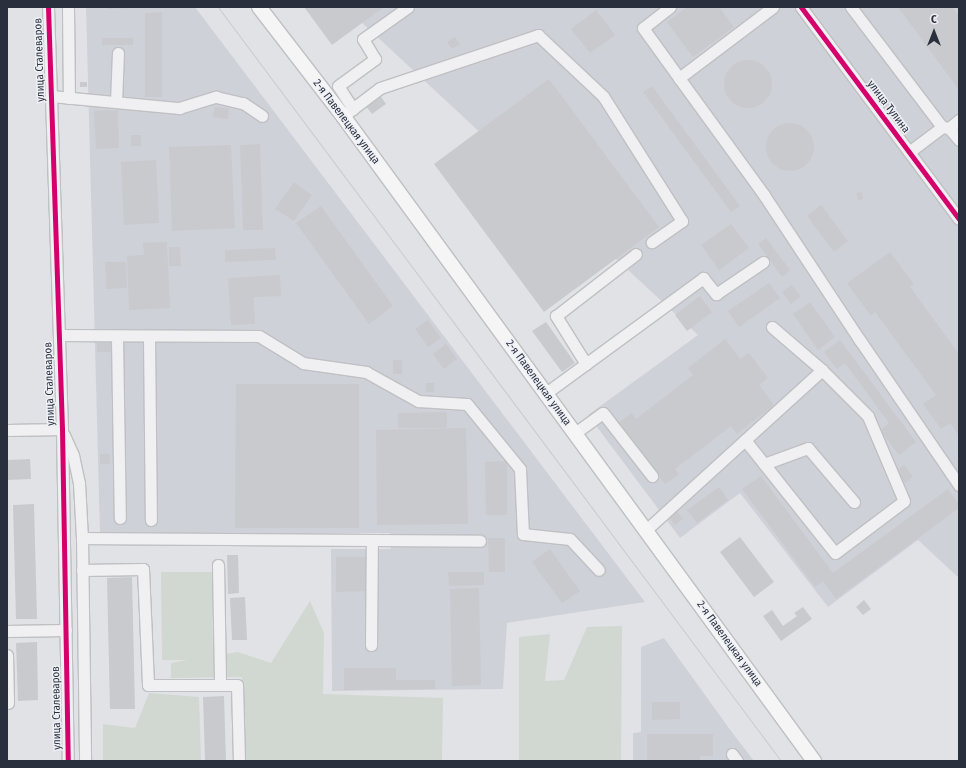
<!DOCTYPE html>
<meta charset="utf-8">
<style>
body{margin:0}
#map{position:relative;width:966px;height:768px;overflow:hidden;background:#e1e2e5;font-family:"Fira Sans Condensed",sans-serif}
div>[style]{position:absolute}
[style*='--x']{left:calc(var(--x)*1px);top:calc(var(--y)*1px);width:calc(var(--w)*1px);rotate:calc(var(--a)*1deg)}
.built>*{inset:0;background:#cfd1d8}
.green>*{inset:0;background:#d1d8d1}
.building>*{inset:0;background:#c9cacd}
.round{border-radius:50%}
.roads{filter:drop-shadow(1px 0 #bfc0c3) drop-shadow(-1px 0 #bfc0c3) drop-shadow(0 1px #bfc0c3) drop-shadow(0 -1px #bfc0c3)}
.minor>*{height:11px;margin:-5.5px;padding:0 5.5px;transform-origin:5.5px;border-radius:5.5px;background:#f0f0f2}
.major>*{height:14px;margin:-7px;padding:0 7px;transform-origin:7px;border-radius:7px;background:#f5f5f6}
.tram>*{height:1px;margin:-0.5px;padding:0 0.5px;transform-origin:0.5px;border-radius:0.5px;background:#c9cacd}
.cycleway>*{height:5px;margin:-2.5px;padding:0 2.5px;transform-origin:2.5px;border-radius:2.5px;background:#d6006c}
span{translate:-50% -50%;white-space:nowrap;text-align:center;line-height:1.15;-webkit-text-stroke:3px #eef0f5;paint-order:stroke}
.street-label{font-size:11px;color:#292f3d}
.frame{position:absolute;inset:0;border:8px solid #292f3d;pointer-events:none}
.north{position:absolute;left:914px;top:12px;width:40px;height:40px;-webkit-text-stroke:3px #eef0f5;paint-order:stroke;rotate:0deg;font-size:11px;font-weight:700;line-height:16px;text-align:center;color:#292f3d}
.north::after{content:'';display:block;margin:auto;width:14px;height:18px;background:#292f3d;clip-path:polygon(50% 0,100% 100%,50% 72%,0 100%)}
</style>
<div id="map">
<div class="built">
<div style="clip-path:polygon(86px 7px,195px 7px,645px 602px,507px 623px,503px 689px,332px 691px,331px 549px,391px 549px,390px 533px,100px 533px)"></div>
<div style="clip-path:polygon(345px 7px,959px 7px,959px 578px,918px 540px,828px 607px,740px 493px,680px 538px,588px 415px,698px 335px)"></div>
<div style="clip-path:polygon(664px 638px,731px 731px,754px 761px,633px 761px,633px 733px,641px 732px,641px 647px)"></div>
</div>
<div class="green">
<div style="clip-path:polygon(161px 572px,212px 572px,213px 656px,238px 652px,271px 663px,310px 601px,324px 633px,323px 694px,443px 698px,442px 761px,244px 761px,242px 677px,171px 678px,171px 663px,187px 660px,162px 660px)"></div>
<div style="clip-path:polygon(622px 626px,621px 761px,519px 761px,519px 637px,550px 634px,545px 681px,564px 680px,587px 627px)"></div>
<div style="clip-path:polygon(149px 693px,199px 697px,201px 761px,103px 761px,103px 724px,135px 728px)"></div>
</div>
<div class="building">
<div style="clip-path:polygon(108px 7px,128px 7px,128px 8px,108px 9px)"></div>
<div style="clip-path:polygon(304px 7px,384px 7px,332px 45px)"></div>
<div style="clip-path:polygon(687px 7px,719px 7px,734px 27px,693px 57px,667px 22px)"></div>
<div style="clip-path:polygon(898px 7px,952px 7px,959px 16px,959px 90px)"></div>
<div style="clip-path:polygon(596px 10px,615px 35px,590px 53px,571px 29px)"></div>
<div style="clip-path:polygon(162px 12px,162px 97px,145px 97px,145px 13px)"></div>
<div style="clip-path:polygon(455px 37px,460px 44px,452px 49px,447px 42px)"></div>
<div style="clip-path:polygon(102px 38px,133px 38px,133px 45px,102px 45px)"></div>
<div class="round" style="left:724px;top:60px;width:48px;height:48px"></div>
<div style="clip-path:polygon(549px 79px,659px 227px,544px 312px,434px 164px)"></div>
<div style="clip-path:polygon(80px 82px,87px 82px,87px 87px,80px 87px)"></div>
<div style="clip-path:polygon(652px 86px,740px 206px,731px 212px,643px 92px)"></div>
<div style="clip-path:polygon(379px 94px,386px 104px,372px 114px,365px 105px)"></div>
<div style="clip-path:polygon(215px 107px,229px 109px,228px 119px,213px 117px)"></div>
<div style="clip-path:polygon(118px 110px,119px 148px,96px 149px,94px 111px)"></div>
<div class="round" style="left:766px;top:123px;width:48px;height:48px"></div>
<div style="clip-path:polygon(131px 135px,141px 135px,141px 146px,131px 146px)"></div>
<div style="clip-path:polygon(260px 144px,263px 230px,243px 230px,240px 145px)"></div>
<div style="clip-path:polygon(231px 145px,235px 228px,172px 231px,169px 147px)"></div>
<div style="clip-path:polygon(156px 160px,159px 223px,124px 225px,121px 162px)"></div>
<div style="clip-path:polygon(294px 182px,312px 195px,294px 221px,275px 209px)"></div>
<div style="clip-path:polygon(861px 192px,863px 199px,858px 200px,856px 193px)"></div>
<div style="clip-path:polygon(821px 205px,848px 241px,834px 252px,807px 216px)"></div>
<div style="clip-path:polygon(321px 206px,393px 306px,369px 324px,296px 223px)"></div>
<div style="clip-path:polygon(731px 224px,749px 248px,719px 270px,701px 245px)"></div>
<div style="clip-path:polygon(766px 238px,790px 270px,782px 277px,758px 244px)"></div>
<div style="clip-path:polygon(167px 242px,170px 308px,129px 310px,127px 256px,144px 255px,143px 243px)"></div>
<div style="clip-path:polygon(169px 247px,180px 247px,181px 266px,169px 266px)"></div>
<div style="clip-path:polygon(275px 248px,276px 260px,225px 262px,225px 250px)"></div>
<div style="clip-path:polygon(890px 252px,914px 284px,910px 287px,959px 354px,959px 436px,950px 423px,941px 429px,923px 404px,936px 395px,875px 312px,871px 316px,847px 283px)"></div>
<div style="clip-path:polygon(105px 262px,126px 262px,127px 288px,106px 289px)"></div>
<div style="clip-path:polygon(280px 275px,281px 296px,254px 297px,255px 324px,231px 325px,228px 278px)"></div>
<div style="clip-path:polygon(769px 283px,780px 298px,739px 327px,728px 311px)"></div>
<div style="clip-path:polygon(792px 285px,801px 296px,791px 304px,782px 292px)"></div>
<div style="clip-path:polygon(700px 296px,712px 312px,687px 331px,675px 315px)"></div>
<div style="clip-path:polygon(810px 302px,835px 337px,818px 350px,793px 314px)"></div>
<div style="clip-path:polygon(428px 320px,441px 338px,428px 347px,415px 329px)"></div>
<div style="clip-path:polygon(546px 322px,575px 363px,562px 372px,532px 331px)"></div>
<div style="clip-path:polygon(725px 339px,740px 359px,749px 353px,768px 378px,759px 385px,774px 405px,737px 434px,731px 426px,675px 469px,679px 474px,665px 484px,618px 423px,632px 413px,636px 419px,693px 375px,688px 368px)"></div>
<div style="clip-path:polygon(840px 340px,916px 442px,899px 455px,880px 430px,889px 423px,845px 363px,837px 369px,824px 352px)"></div>
<div style="clip-path:polygon(97px 343px,111px 343px,111px 352px,97px 352px)"></div>
<div style="clip-path:polygon(446px 344px,457px 359px,444px 369px,433px 354px)"></div>
<div style="clip-path:polygon(393px 360px,402px 360px,402px 374px,393px 374px)"></div>
<div style="clip-path:polygon(426px 383px,434px 383px,434px 392px,426px 392px)"></div>
<div style="clip-path:polygon(236px 384px,359px 384px,359px 528px,235px 528px)"></div>
<div style="clip-path:polygon(447px 412px,447px 428px,398px 428px,398px 413px)"></div>
<div style="clip-path:polygon(466px 428px,468px 524px,377px 525px,376px 430px)"></div>
<div style="clip-path:polygon(100px 454px,110px 454px,110px 464px,100px 464px)"></div>
<div style="clip-path:polygon(30px 459px,31px 479px,7px 480px,7px 460px)"></div>
<div style="clip-path:polygon(507px 461px,507px 515px,486px 515px,485px 462px)"></div>
<div style="clip-path:polygon(904px 465px,913px 477px,905px 483px,896px 471px)"></div>
<div style="clip-path:polygon(761px 476px,833px 573px,948px 489px,959px 504px,959px 508px,836px 599px,823px 581px,815px 587px,742px 489px)"></div>
<div style="clip-path:polygon(719px 487px,728px 500px,697px 523px,687px 510px)"></div>
<div style="clip-path:polygon(34px 504px,37px 619px,16px 619px,13px 505px)"></div>
<div style="clip-path:polygon(676px 510px,683px 519px,675px 525px,668px 516px)"></div>
<div style="clip-path:polygon(740px 537px,774px 582px,754px 597px,720px 552px)"></div>
<div style="clip-path:polygon(488px 538px,505px 538px,505px 572px,489px 572px)"></div>
<div style="clip-path:polygon(550px 549px,580px 591px,562px 603px,532px 562px)"></div>
<div style="clip-path:polygon(227px 555px,238px 555px,239px 593px,228px 594px)"></div>
<div style="clip-path:polygon(336px 557px,366px 557px,367px 591px,336px 592px)"></div>
<div style="clip-path:polygon(448px 572px,484px 572px,484px 585px,449px 586px)"></div>
<div style="clip-path:polygon(132px 577px,135px 709px,110px 709px,107px 578px)"></div>
<div style="clip-path:polygon(479px 588px,481px 685px,452px 686px,450px 589px)"></div>
<div style="clip-path:polygon(245px 597px,247px 640px,232px 640px,230px 598px)"></div>
<div style="clip-path:polygon(864px 600px,871px 609px,863px 615px,856px 607px)"></div>
<div style="clip-path:polygon(803px 607px,812px 619px,781px 641px,763px 616px,772px 610px,783px 626px,797px 616px,794px 613px)"></div>
<div style="clip-path:polygon(37px 642px,38px 700px,18px 701px,16px 643px)"></div>
<div style="clip-path:polygon(344px 668px,396px 668px,396px 680px,435px 680px,435px 689px,344px 690px)"></div>
<div style="clip-path:polygon(224px 696px,226px 761px,205px 761px,203px 697px)"></div>
<div style="clip-path:polygon(652px 702px,680px 702px,680px 719px,652px 720px)"></div>
<div style="clip-path:polygon(647px 734px,713px 734px,713px 756px,700px 756px,700px 761px,647px 761px)"></div>
</div>
<div class="roads">
<div class="minor">
<div style="--x:48;--y:7;--w:422;--a:88.1"></div>
<div style="--x:62;--y:429;--w:332;--a:89"></div>
<div style="--x:68;--y:7;--w:91;--a:89.4"></div>
<div style="--x:670;--y:7;--w:34;--a:142"></div>
<div style="--x:643;--y:28;--w:62;--a:54.2"></div>
<div style="--x:773;--y:7;--w:118;--a:142.9"></div>
<div style="--x:679;--y:78;--w:145;--a:54"></div>
<div style="--x:764;--y:195;--w:173;--a:56.6"></div>
<div style="--x:859;--y:339;--w:177;--a:55.6"></div>
<div style="--x:801;--y:7;--w:264;--a:53.3"></div>
<div style="--x:851;--y:7;--w:151;--a:52.8"></div>
<div style="--x:51;--y:96;--w:129;--a:5.4"></div>
<div style="--x:179;--y:108;--w:39;--a:-17"></div>
<div style="--x:216;--y:97;--w:28;--a:13"></div>
<div style="--x:243;--y:103;--w:23;--a:34"></div>
<div style="--x:116;--y:102;--w:49;--a:-87.7"></div>
<div style="--x:353;--y:109;--w:27;--a:-123"></div>
<div style="--x:338;--y:86;--w:46;--a:-36.1"></div>
<div style="--x:375;--y:59;--w:23;--a:-121"></div>
<div style="--x:363;--y:39;--w:55;--a:-35.4"></div>
<div style="--x:343;--y:116;--w:46;--a:-37.1"></div>
<div style="--x:380;--y:88;--w:167;--a:-18.5"></div>
<div style="--x:538;--y:35;--w:89;--a:43.2"></div>
<div style="--x:603;--y:96;--w:148;--a:57.7"></div>
<div style="--x:682;--y:221;--w:37;--a:145"></div>
<div style="--x:949;--y:128;--w:16;--a:50"></div>
<div style="--x:909;--y:152;--w:41;--a:-37.1"></div>
<div style="--x:942;--y:127;--w:7;--a:8"></div>
<div style="--x:949;--y:128;--w:13;--a:-39"></div>
<div style="--x:59;--y:335;--w:200;--a:0.3"></div>
<div style="--x:259;--y:336;--w:52;--a:31.5"></div>
<div style="--x:303;--y:363;--w:64;--a:8.1"></div>
<div style="--x:366;--y:372;--w:60;--a:29.1"></div>
<div style="--x:418;--y:401;--w:49;--a:3.5"></div>
<div style="--x:467;--y:404;--w:84;--a:50.8"></div>
<div style="--x:520;--y:469;--w:65;--a:87.4"></div>
<div style="--x:523;--y:534;--w:47;--a:6.1"></div>
<div style="--x:570;--y:539;--w:42;--a:46.9"></div>
<div style="--x:117;--y:337;--w:181;--a:89.1"></div>
<div style="--x:149;--y:337;--w:183;--a:89.4"></div>
<div style="--x:586;--y:364;--w:57;--a:-122"></div>
<div style="--x:556;--y:316;--w:101;--a:-37.8"></div>
<div style="--x:546;--y:393;--w:195;--a:-36.2"></div>
<div style="--x:703;--y:278;--w:21;--a:51"></div>
<div style="--x:716;--y:294;--w:57;--a:-34.2"></div>
<div style="--x:7;--y:430;--w:55;--a:-1"></div>
<div style="--x:575;--y:433;--w:34;--a:-36"></div>
<div style="--x:603;--y:413;--w:80;--a:52.1"></div>
<div style="--x:64;--y:435;--w:22;--a:66"></div>
<div style="--x:73;--y:455;--w:29;--a:78"></div>
<div style="--x:79;--y:483;--w:55;--a:86.9"></div>
<div style="--x:82;--y:538;--w:223;--a:89.2"></div>
<div style="--x:745;--y:440;--w:144;--a:51.5"></div>
<div style="--x:835;--y:553;--w:86;--a:-37"></div>
<div style="--x:904;--y:501;--w:92;--a:-113"></div>
<div style="--x:868;--y:416;--w:65;--a:-135"></div>
<div style="--x:822;--y:370;--w:66;--a:-139.3"></div>
<div style="--x:764;--y:464;--w:47;--a:-20"></div>
<div style="--x:808;--y:448;--w:71;--a:49.6"></div>
<div style="--x:646;--y:530;--w:238;--a:-42.3"></div>
<div style="--x:82;--y:538;--w:398;--a:0.4"></div>
<div style="--x:218;--y:565;--w:120;--a:89"></div>
<div style="--x:82;--y:570;--w:61;--a:-0.9"></div>
<div style="--x:143;--y:569;--w:116;--a:87.5"></div>
<div style="--x:148;--y:685;--w:89;--a:0"></div>
<div style="--x:237;--y:685;--w:76;--a:88.5"></div>
<div style="--x:7;--y:631;--w:59;--a:-1"></div>
<div style="--x:371;--y:645;--w:105;--a:-89.5"></div>
<div style="--x:7;--y:655;--w:48;--a:88.8"></div>
<div style="--x:732;--y:754;--w:9;--a:54"></div>
</div>
<div class="major">
<div style="--x:259;--y:7;--w:138;--a:52.4"></div>
<div style="--x:343;--y:116;--w:799;--a:53.86"></div>
</div>
</div>
<div class="tram">
<div style="--x:218;--y:7;--w:941;--a:53.25"></div>
</div>
<div class="cycleway">
<div style="--x:48;--y:7;--w:422;--a:88.1"></div>
<div style="--x:62;--y:429;--w:332;--a:89"></div>
<div style="--x:801;--y:7;--w:264;--a:53.3"></div>
</div>
<div class="street-label">
<span style="left:40px;top:60px;rotate:-92deg">улица Сталеваров</span>
<span style="left:888px;top:107px;rotate:53deg">улица Тулина</span>
<span style="left:346px;top:122px;rotate:53deg">2-я Павелецкая улица</span>
<span style="left:538px;top:383px;rotate:54deg">2-я Павелецкая улица</span>
<span style="left:50px;top:384px;rotate:-92deg">улица Сталеваров</span>
<span style="left:729px;top:644px;rotate:54deg">2-я Павелецкая улица</span>
<span style="left:57px;top:708px;rotate:-91deg">улица Сталеваров</span>
</div>
<div class="frame"></div>
<div class="north">С</div>
</div>
